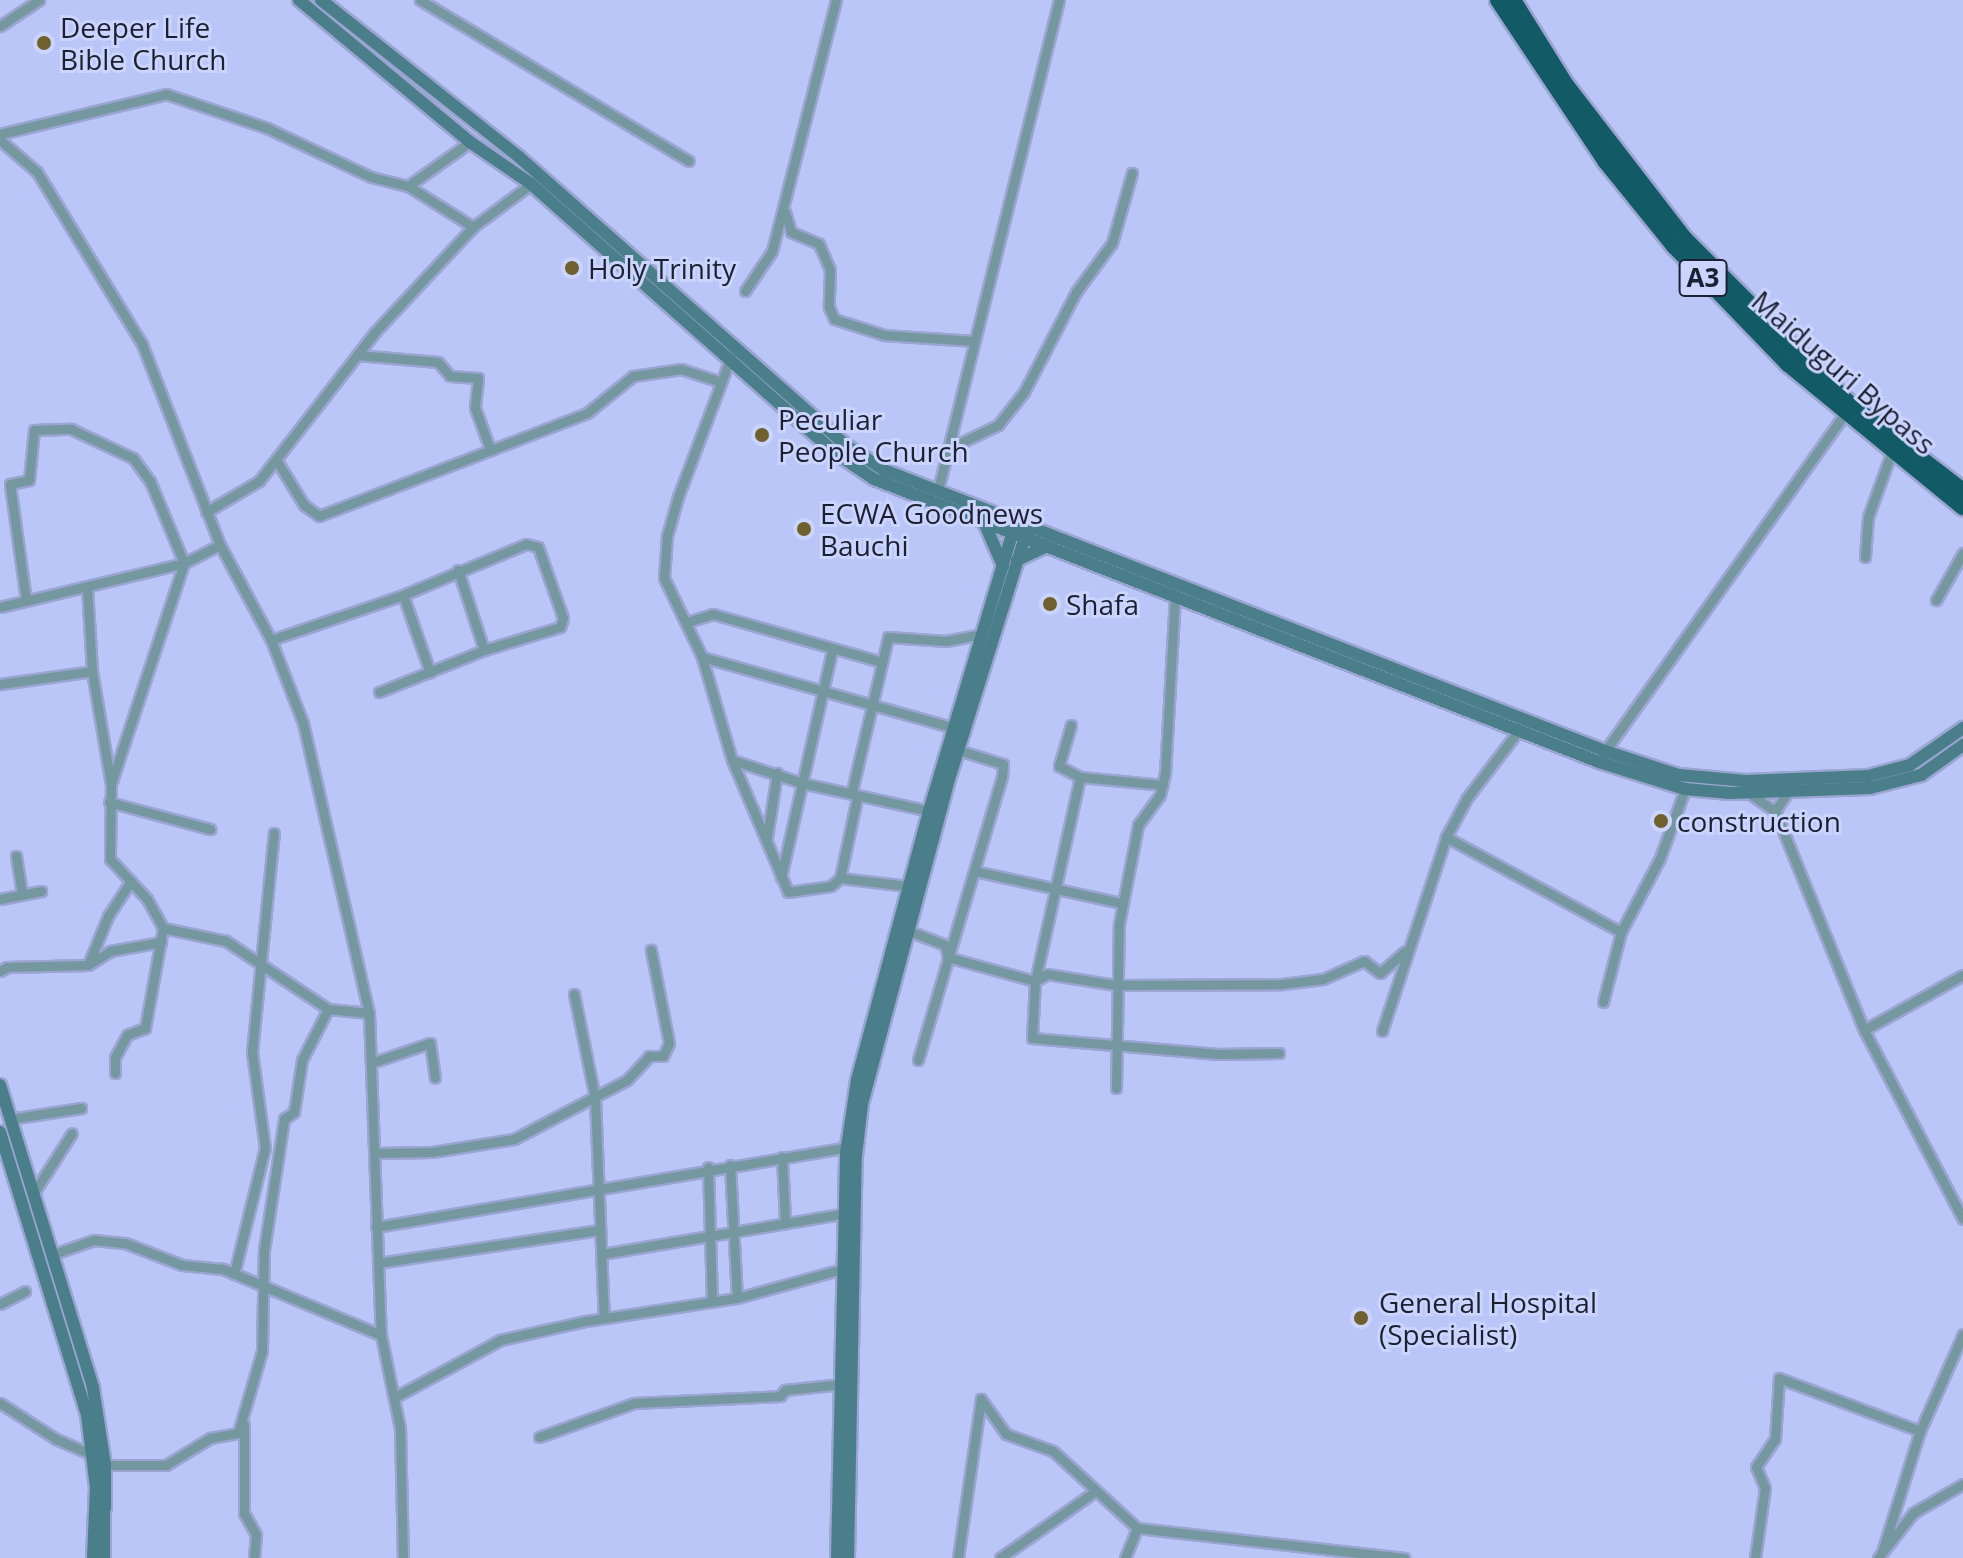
<!DOCTYPE html>
<style>
body{margin:0}
#map{position:relative;width:1963px;height:1558px;overflow:hidden;background:#bac6f8;font-family:"Open Sans",sans-serif}
div>[style]{position:absolute}
[style*='--x']{left:calc(var(--x)*1px);top:calc(var(--y)*1px);width:calc(var(--w)*1px);rotate:calc(var(--a)*1deg)}
.roads{filter:drop-shadow(2px 0 #9aa5d1) drop-shadow(-2px 0 #9aa5d1) drop-shadow(0 2px #9aa5d1) drop-shadow(0 -2px #9aa5d1)}
.street>*{height:9px;margin:-4.5px;padding:0 4.5px;transform-origin:4.5px;border-radius:4.5px;background:#75979f}
.secondary>*{height:12px;margin:-6px;padding:0 6px;transform-origin:6px;border-radius:6px;background:#497e8a}
.highway>*{height:16px;margin:-8px;padding:0 8px;transform-origin:8px;border-radius:8px;background:#135a67}
.dots>*{width:22px;height:22px;translate:-50% -50%;box-sizing:border-box;border:4px solid #cad4fc;border-radius:50%}
span{translate:-50% -50%;white-space:nowrap;text-align:center;line-height:1.15;-webkit-text-stroke:6px #cad4fc;paint-order:stroke}
.shield-label span{padding:2px 6px;background:#cad4fc;border:2px solid;border-radius:6px;-webkit-text-stroke-width:0}
.shield-label{font-size:26px;color:#1c2033;font-weight:700}
.poi-label{font-size:28px;color:#1c2033}
.left{translate:0 -50%;text-align:left}
.street-label{font-size:28px;color:#1c2033}
</style>
<div id="map">
<div class="roads">
<div class="street">
<div style="--x:420;--y:0;--w:313;--a:30.9"></div>
<div style="--x:0;--y:26;--w:47;--a:-33.7"></div>
<div style="--x:0;--y:134;--w:171;--a:-13.5"></div>
<div style="--x:166;--y:94;--w:107;--a:18.6"></div>
<div style="--x:267;--y:128;--w:115;--a:25.2"></div>
<div style="--x:371;--y:177;--w:38;--a:14"></div>
<div style="--x:408;--y:186;--w:76;--a:-35.4"></div>
<div style="--x:0;--y:140;--w:49;--a:40.9"></div>
<div style="--x:37;--y:172;--w:202;--a:58.6"></div>
<div style="--x:142;--y:344;--w:216;--a:68.8"></div>
<div style="--x:220;--y:545;--w:108;--a:61.8"></div>
<div style="--x:271;--y:640;--w:89;--a:68.9"></div>
<div style="--x:303;--y:723;--w:297;--a:77.2"></div>
<div style="--x:369;--y:1013;--w:322;--a:87.9"></div>
<div style="--x:381;--y:1335;--w:95;--a:78.5"></div>
<div style="--x:400;--y:1428;--w:130;--a:88.7"></div>
<div style="--x:408;--y:186;--w:77;--a:32.2"></div>
<div style="--x:785;--y:212;--w:21;--a:73"></div>
<div style="--x:791;--y:232;--w:30;--a:23"></div>
<div style="--x:819;--y:244;--w:28;--a:67"></div>
<div style="--x:830;--y:270;--w:37;--a:92"></div>
<div style="--x:829;--y:307;--w:13;--a:67"></div>
<div style="--x:834;--y:319;--w:52;--a:17.7"></div>
<div style="--x:884;--y:335;--w:90;--a:3.8"></div>
<div style="--x:745;--y:291;--w:48;--a:-56"></div>
<div style="--x:772;--y:251;--w:259;--a:-75.7"></div>
<div style="--x:735;--y:346;--w:161;--a:110.7"></div>
<div style="--x:678;--y:497;--w:41;--a:105.8"></div>
<div style="--x:667;--y:536;--w:42;--a:94.1"></div>
<div style="--x:664;--y:578;--w:88;--a:64.3"></div>
<div style="--x:702;--y:657;--w:107;--a:73.8"></div>
<div style="--x:732;--y:760;--w:143;--a:67"></div>
<div style="--x:788;--y:892;--w:43;--a:-7.9"></div>
<div style="--x:831;--y:886;--w:12;--a:-42"></div>
<div style="--x:840;--y:878;--w:82;--a:-78"></div>
<div style="--x:857;--y:798;--w:9;--a:-126"></div>
<div style="--x:852;--y:791;--w:158;--a:-76.8"></div>
<div style="--x:888;--y:637;--w:58;--a:3.9"></div>
<div style="--x:946;--y:641;--w:37;--a:-11"></div>
<div style="--x:357;--y:355;--w:81;--a:4.9"></div>
<div style="--x:438;--y:362;--w:18;--a:49"></div>
<div style="--x:450;--y:376;--w:28;--a:4"></div>
<div style="--x:478;--y:378;--w:30;--a:96"></div>
<div style="--x:475;--y:408;--w:44;--a:69.9"></div>
<div style="--x:952;--y:447;--w:51;--a:-25.6"></div>
<div style="--x:998;--y:425;--w:42;--a:-51.8"></div>
<div style="--x:1024;--y:392;--w:113;--a:-62.5"></div>
<div style="--x:1076;--y:292;--w:61;--a:-53.7"></div>
<div style="--x:1112;--y:243;--w:73;--a:-74.1"></div>
<div style="--x:277;--y:461;--w:52;--a:58.5"></div>
<div style="--x:304;--y:505;--w:19;--a:36"></div>
<div style="--x:319;--y:516;--w:287;--a:-21"></div>
<div style="--x:587;--y:413;--w:59;--a:-38.8"></div>
<div style="--x:633;--y:376;--w:49;--a:-8.3"></div>
<div style="--x:681;--y:369;--w:40;--a:18"></div>
<div style="--x:938;--y:490;--w:505;--a:-76.13"></div>
<div style="--x:206;--y:512;--w:61;--a:-30.3"></div>
<div style="--x:259;--y:481;--w:189;--a:-52.1"></div>
<div style="--x:375;--y:332;--w:144;--a:-47"></div>
<div style="--x:473;--y:227;--w:72;--a:-36.6"></div>
<div style="--x:1865;--y:557;--w:40;--a:-85.7"></div>
<div style="--x:1868;--y:517;--w:70;--a:-70"></div>
<div style="--x:458;--y:570;--w:84;--a:72"></div>
<div style="--x:87;--y:587;--w:84;--a:86.6"></div>
<div style="--x:92;--y:671;--w:115;--a:80.5"></div>
<div style="--x:111;--y:784;--w:75;--a:90.8"></div>
<div style="--x:110;--y:859;--w:54;--a:47.2"></div>
<div style="--x:147;--y:899;--w:33;--a:61"></div>
<div style="--x:163;--y:928;--w:102;--a:100.2"></div>
<div style="--x:145;--y:1028;--w:19;--a:159"></div>
<div style="--x:127;--y:1035;--w:26;--a:118"></div>
<div style="--x:115;--y:1058;--w:15;--a:90"></div>
<div style="--x:403;--y:595;--w:82;--a:70.7"></div>
<div style="--x:26;--y:600;--w:117;--a:-97.9"></div>
<div style="--x:10;--y:484;--w:19;--a:-12"></div>
<div style="--x:29;--y:480;--w:50;--a:-84.3"></div>
<div style="--x:34;--y:430;--w:37;--a:-2"></div>
<div style="--x:71;--y:429;--w:68;--a:25.1"></div>
<div style="--x:133;--y:458;--w:29;--a:54"></div>
<div style="--x:150;--y:481;--w:89;--a:67.5"></div>
<div style="--x:184;--y:563;--w:233;--a:108.3"></div>
<div style="--x:1936;--y:600;--w:54;--a:-60.1"></div>
<div style="--x:0;--y:607;--w:189;--a:-13.4"></div>
<div style="--x:184;--y:563;--w:40;--a:-26.6"></div>
<div style="--x:687;--y:622;--w:27;--a:-17"></div>
<div style="--x:713;--y:614;--w:175;--a:15.9"></div>
<div style="--x:271;--y:640;--w:139;--a:-18.8"></div>
<div style="--x:403;--y:595;--w:133;--a:-22.5"></div>
<div style="--x:526;--y:544;--w:12;--a:14"></div>
<div style="--x:538;--y:547;--w:75;--a:70.6"></div>
<div style="--x:563;--y:618;--w:9;--a:108"></div>
<div style="--x:560;--y:627;--w:79;--a:163.2"></div>
<div style="--x:484;--y:650;--w:113;--a:158.2"></div>
<div style="--x:702;--y:657;--w:262;--a:15.7"></div>
<div style="--x:0;--y:684;--w:93;--a:-8"></div>
<div style="--x:1071;--y:725;--w:43;--a:106.3"></div>
<div style="--x:1059;--y:766;--w:24;--a:28"></div>
<div style="--x:1080;--y:777;--w:209;--a:102.4"></div>
<div style="--x:1035;--y:981;--w:57;--a:93"></div>
<div style="--x:1032;--y:1038;--w:187;--a:4.9"></div>
<div style="--x:1218;--y:1054;--w:61;--a:-0.9"></div>
<div style="--x:1603;--y:754;--w:421;--a:-54.6"></div>
<div style="--x:732;--y:760;--w:74;--a:18.2"></div>
<div style="--x:802;--y:783;--w:130;--a:12.4"></div>
<div style="--x:1080;--y:777;--w:83;--a:5.5"></div>
<div style="--x:1749;--y:793;--w:32;--a:35"></div>
<div style="--x:1775;--y:811;--w:236;--a:67.9"></div>
<div style="--x:1864;--y:1030;--w:213;--a:62.4"></div>
<div style="--x:109;--y:802;--w:105;--a:15"></div>
<div style="--x:1775;--y:811;--w:23;--a:-56"></div>
<div style="--x:767;--y:837;--w:65;--a:-81.1"></div>
<div style="--x:1446;--y:837;--w:199;--a:28.5"></div>
<div style="--x:16;--y:856;--w:37;--a:81"></div>
<div style="--x:975;--y:871;--w:149;--a:12.4"></div>
<div style="--x:781;--y:877;--w:233;--a:-77.3"></div>
<div style="--x:840;--y:878;--w:68;--a:6.7"></div>
<div style="--x:131;--y:881;--w:42;--a:123.3"></div>
<div style="--x:108;--y:916;--w:53;--a:112.2"></div>
<div style="--x:88;--y:965;--w:26;--a:-32"></div>
<div style="--x:110;--y:951;--w:52;--a:-10"></div>
<div style="--x:0;--y:899;--w:42;--a:-11"></div>
<div style="--x:163;--y:928;--w:64;--a:11.7"></div>
<div style="--x:226;--y:941;--w:123;--a:33.7"></div>
<div style="--x:909;--y:931;--w:39;--a:21"></div>
<div style="--x:945;--y:945;--w:8;--a:76"></div>
<div style="--x:947;--y:957;--w:91;--a:15.3"></div>
<div style="--x:1035;--y:981;--w:14;--a:-30"></div>
<div style="--x:1047;--y:974;--w:70;--a:9.1"></div>
<div style="--x:1116;--y:985;--w:166;--a:-0.3"></div>
<div style="--x:1282;--y:984;--w:41;--a:-7"></div>
<div style="--x:1323;--y:979;--w:45;--a:-23.7"></div>
<div style="--x:1364;--y:961;--w:20;--a:37"></div>
<div style="--x:1380;--y:973;--w:33;--a:-41"></div>
<div style="--x:0;--y:971;--w:8;--a:-30"></div>
<div style="--x:7;--y:967;--w:81;--a:-1.4"></div>
<div style="--x:574;--y:994;--w:106;--a:78.6"></div>
<div style="--x:595;--y:1098;--w:220;--a:87.7"></div>
<div style="--x:1603;--y:1002;--w:72;--a:-75.6"></div>
<div style="--x:1621;--y:932;--w:84;--a:-62.2"></div>
<div style="--x:1660;--y:858;--w:73;--a:-70.1"></div>
<div style="--x:1864;--y:1030;--w:113;--a:-29.1"></div>
<div style="--x:1382;--y:1031;--w:204;--a:-71.7"></div>
<div style="--x:1446;--y:837;--w:44;--a:-61.7"></div>
<div style="--x:1467;--y:798;--w:86;--a:-52.6"></div>
<div style="--x:918;--y:1060;--w:296;--a:-73.5"></div>
<div style="--x:1002;--y:776;--w:12;--a:-85"></div>
<div style="--x:1003;--y:764;--w:47;--a:-162.7"></div>
<div style="--x:374;--y:1062;--w:59;--a:-18.7"></div>
<div style="--x:430;--y:1043;--w:35;--a:82"></div>
<div style="--x:1116;--y:1088;--w:164;--a:-89"></div>
<div style="--x:1119;--y:924;--w:101;--a:-79.1"></div>
<div style="--x:1138;--y:825;--w:37;--a:-54"></div>
<div style="--x:1160;--y:795;--w:22;--a:-77"></div>
<div style="--x:1165;--y:774;--w:179;--a:-86.8"></div>
<div style="--x:10;--y:1119;--w:72;--a:-8.8"></div>
<div style="--x:376;--y:1153;--w:56;--a:-1"></div>
<div style="--x:432;--y:1152;--w:83;--a:-9"></div>
<div style="--x:514;--y:1139;--w:127;--a:-27.6"></div>
<div style="--x:627;--y:1080;--w:33;--a:-47"></div>
<div style="--x:649;--y:1056;--w:14;--a:0"></div>
<div style="--x:663;--y:1056;--w:14;--a:-65"></div>
<div style="--x:669;--y:1043;--w:95;--a:-101"></div>
<div style="--x:782;--y:1157;--w:64;--a:87.3"></div>
<div style="--x:730;--y:1165;--w:133;--a:87"></div>
<div style="--x:708;--y:1167;--w:134;--a:88.3"></div>
<div style="--x:33;--y:1194;--w:72;--a:-57.4"></div>
<div style="--x:376;--y:1227;--w:478;--a:-9.6"></div>
<div style="--x:602;--y:1254;--w:249;--a:-9.5"></div>
<div style="--x:51;--y:1255;--w:46;--a:-19.2"></div>
<div style="--x:94;--y:1240;--w:31;--a:6"></div>
<div style="--x:125;--y:1243;--w:61;--a:21.1"></div>
<div style="--x:182;--y:1265;--w:41;--a:5.6"></div>
<div style="--x:223;--y:1269;--w:171;--a:22.7"></div>
<div style="--x:378;--y:1263;--w:224;--a:-8.5"></div>
<div style="--x:234;--y:1274;--w:130;--a:-76.2"></div>
<div style="--x:265;--y:1148;--w:97;--a:-97.7"></div>
<div style="--x:252;--y:1052;--w:220;--a:-84.3"></div>
<div style="--x:0;--y:1304;--w:28;--a:-27"></div>
<div style="--x:397;--y:1396;--w:117;--a:-28.5"></div>
<div style="--x:500;--y:1340;--w:88;--a:-12.5"></div>
<div style="--x:586;--y:1321;--w:153;--a:-8.7"></div>
<div style="--x:737;--y:1298;--w:113;--a:-15.4"></div>
<div style="--x:0;--y:1403;--w:67;--a:32.7"></div>
<div style="--x:56;--y:1439;--w:40;--a:23.4"></div>
<div style="--x:244;--y:1425;--w:88;--a:90"></div>
<div style="--x:244;--y:1513;--w:25;--a:61"></div>
<div style="--x:256;--y:1535;--w:23;--a:95"></div>
<div style="--x:539;--y:1437;--w:101;--a:-19.7"></div>
<div style="--x:634;--y:1403;--w:146;--a:-2.7"></div>
<div style="--x:780;--y:1396;--w:8;--a:-50"></div>
<div style="--x:785;--y:1390;--w:57;--a:-6"></div>
<div style="--x:105;--y:1465;--w:61;--a:0"></div>
<div style="--x:166;--y:1465;--w:52;--a:-31.5"></div>
<div style="--x:210;--y:1438;--w:28;--a:-10"></div>
<div style="--x:238;--y:1433;--w:85;--a:-73.7"></div>
<div style="--x:262;--y:1351;--w:101;--a:-88.9"></div>
<div style="--x:264;--y:1250;--w:133;--a:-81.3"></div>
<div style="--x:284;--y:1119;--w:12;--a:-35"></div>
<div style="--x:294;--y:1112;--w:53;--a:-81.3"></div>
<div style="--x:302;--y:1060;--w:57;--a:-63"></div>
<div style="--x:328;--y:1009;--w:41;--a:5.6"></div>
<div style="--x:1882;--y:1552;--w:127;--a:-72.6"></div>
<div style="--x:1920;--y:1431;--w:106;--a:-66.1"></div>
<div style="--x:958;--y:1558;--w:161;--a:-81.8"></div>
<div style="--x:981;--y:1399;--w:43;--a:54.5"></div>
<div style="--x:1006;--y:1434;--w:50;--a:19.9"></div>
<div style="--x:1053;--y:1451;--w:114;--a:42.5"></div>
<div style="--x:1137;--y:1528;--w:269;--a:6.4"></div>
<div style="--x:1000;--y:1558;--w:113;--a:-35"></div>
<div style="--x:1125;--y:1558;--w:32;--a:-68"></div>
<div style="--x:1755;--y:1558;--w:71;--a:-81.9"></div>
<div style="--x:1765;--y:1488;--w:23;--a:-113"></div>
<div style="--x:1756;--y:1467;--w:34;--a:-56"></div>
<div style="--x:1775;--y:1439;--w:61;--a:-86.2"></div>
<div style="--x:1779;--y:1378;--w:151;--a:20.6"></div>
<div style="--x:1878;--y:1558;--w:57;--a:-52.1"></div>
<div style="--x:1913;--y:1513;--w:58;--a:-30.1"></div>
</div>
<div class="secondary">
<div style="--x:299;--y:0;--w:222;--a:39.7"></div>
<div style="--x:470;--y:142;--w:74;--a:34.5"></div>
<div style="--x:531;--y:184;--w:405;--a:41.5"></div>
<div style="--x:834;--y:452;--w:48;--a:34"></div>
<div style="--x:874;--y:479;--w:778;--a:21.32"></div>
<div style="--x:1599;--y:762;--w:90;--a:17.4"></div>
<div style="--x:1685;--y:789;--w:45;--a:5.1"></div>
<div style="--x:1730;--y:793;--w:140;--a:-2"></div>
<div style="--x:1870;--y:788;--w:53;--a:-14.3"></div>
<div style="--x:1921;--y:775;--w:52;--a:-35.5"></div>
<div style="--x:321;--y:0;--w:253;--a:38.4"></div>
<div style="--x:519;--y:157;--w:434;--a:41.4"></div>
<div style="--x:844;--y:444;--w:48;--a:33"></div>
<div style="--x:884;--y:470;--w:774;--a:21.29"></div>
<div style="--x:1605;--y:751;--w:78;--a:18"></div>
<div style="--x:1679;--y:775;--w:67;--a:5.1"></div>
<div style="--x:1746;--y:781;--w:122;--a:-2.3"></div>
<div style="--x:1868;--y:776;--w:43;--a:-14.7"></div>
<div style="--x:1910;--y:765;--w:65;--a:-34.9"></div>
<div style="--x:984;--y:522;--w:48;--a:66.6"></div>
<div style="--x:1017;--y:560;--w:33;--a:-25"></div>
<div style="--x:0;--y:1085;--w:317;--a:72.9"></div>
<div style="--x:93;--y:1388;--w:78;--a:81.1"></div>
<div style="--x:105;--y:1465;--w:93;--a:90.6"></div>
<div style="--x:0;--y:1132;--w:296;--a:72.9"></div>
<div style="--x:87;--y:1415;--w:73;--a:82.9"></div>
<div style="--x:96;--y:1487;--w:71;--a:92.4"></div>
<div style="--x:837;--y:1558;--w:405;--a:-88.7"></div>
<div style="--x:846;--y:1153;--w:74;--a:-81.4"></div>
<div style="--x:857;--y:1080;--w:278;--a:-75"></div>
<div style="--x:929;--y:811;--w:295;--a:-73.3"></div>
<div style="--x:848;--y:1558;--w:402;--a:-88.9"></div>
<div style="--x:856;--y:1156;--w:52;--a:-83.4"></div>
<div style="--x:862;--y:1104;--w:343;--a:-75"></div>
<div style="--x:951;--y:773;--w:250;--a:-72.6"></div>
</div>
<div class="highway">
<div style="--x:1498;--y:0;--w:195;--a:56.3"></div>
<div style="--x:1606;--y:162;--w:108;--a:51"></div>
<div style="--x:1674;--y:246;--w:164;--a:46"></div>
<div style="--x:1788;--y:364;--w:226;--a:39.3"></div>
<div style="--x:1513;--y:0;--w:100;--a:58.1"></div>
<div style="--x:1566;--y:85;--w:193;--a:52.4"></div>
<div style="--x:1684;--y:238;--w:236;--a:45"></div>
<div style="--x:1851;--y:405;--w:141;--a:37.5"></div>
</div>
</div>
<div class="dots">
<div style="left:44px;top:43px;background:#6f612e"></div>
<div style="left:572px;top:268px;background:#6f612e"></div>
<div style="left:762px;top:435px;background:#6f612e"></div>
<div style="left:804px;top:529px;background:#6f612e"></div>
<div style="left:1050px;top:604px;background:#6f612e"></div>
<div style="left:1661px;top:821px;background:#6f612e"></div>
<div style="left:1361px;top:1318px;background:#6f612e"></div>
</div>
<div class="shield-label">
<span style="left:1703px;top:278px">A3</span>
</div>
<div class="poi-label">
<span class="left" style="left:60px;top:43px">Deeper Life<br>Bible Church</span>
<span class="left" style="left:588px;top:268px">Holy Trinity</span>
<span class="left" style="left:778px;top:435px">Peculiar<br>People Church</span>
<span class="left" style="left:820px;top:529px">ECWA Goodnews<br>Bauchi</span>
<span class="left" style="left:1066px;top:604px">Shafa</span>
<span class="left" style="left:1677px;top:821px">construction</span>
<span class="left" style="left:1379px;top:1318px">General Hospital<br>(Specialist)</span>
</div>
<div class="street-label">
<span style="left:1844px;top:372px;rotate:41deg">Maiduguri Bypass</span>
</div>
</div>
